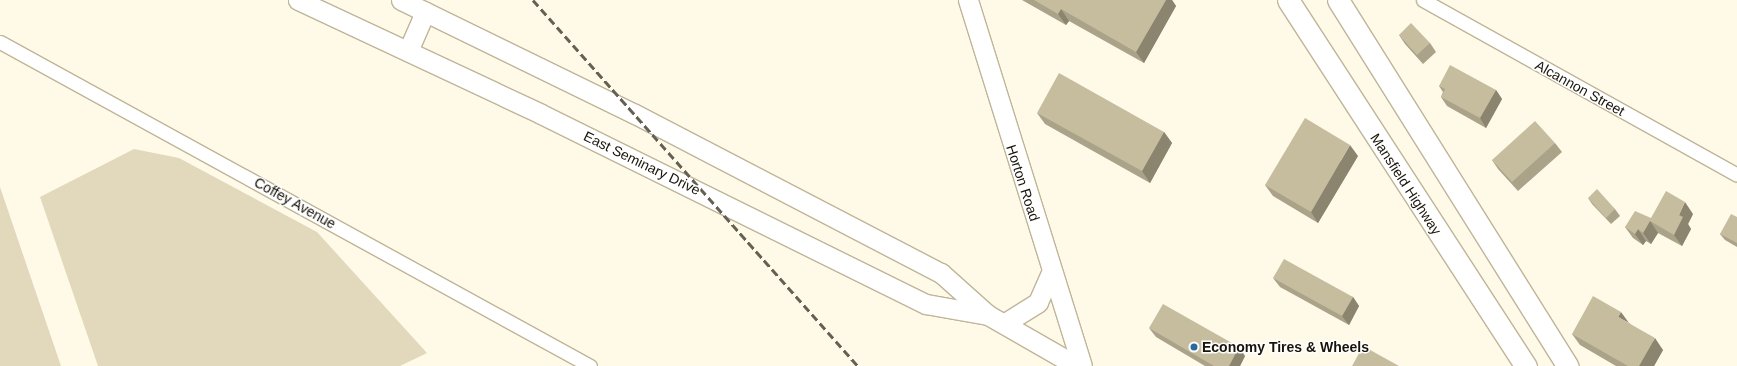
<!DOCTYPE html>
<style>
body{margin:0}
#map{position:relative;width:1737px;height:366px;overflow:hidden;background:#fff9e7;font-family:Helvetica,sans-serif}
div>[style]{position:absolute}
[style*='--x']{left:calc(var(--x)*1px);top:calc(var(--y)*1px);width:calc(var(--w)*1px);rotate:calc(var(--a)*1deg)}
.green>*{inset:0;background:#e2d9bc}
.roads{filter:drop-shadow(1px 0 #bfb598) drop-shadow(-1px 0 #bfb598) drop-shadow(0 1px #bfb598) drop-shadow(0 -1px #bfb598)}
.street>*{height:13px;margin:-6.5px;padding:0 6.5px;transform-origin:6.5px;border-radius:6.5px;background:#fff}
.secondary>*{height:19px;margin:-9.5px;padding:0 9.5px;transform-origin:9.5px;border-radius:9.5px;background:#fff}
.primary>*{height:21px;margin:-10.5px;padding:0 10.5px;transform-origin:10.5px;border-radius:10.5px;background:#fff}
.rail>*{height:3px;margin-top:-1.5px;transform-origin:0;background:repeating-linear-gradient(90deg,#646053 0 8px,transparent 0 12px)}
.wall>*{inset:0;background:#aaa389}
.shaded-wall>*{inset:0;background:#8b846f}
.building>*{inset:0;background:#c6bd9f}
.dots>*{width:11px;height:11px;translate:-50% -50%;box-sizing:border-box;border:2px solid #fff;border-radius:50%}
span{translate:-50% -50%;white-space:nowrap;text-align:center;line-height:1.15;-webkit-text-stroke:3px #fff;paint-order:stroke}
.street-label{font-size:14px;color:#18140a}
.poi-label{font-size:14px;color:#18140a;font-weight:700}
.left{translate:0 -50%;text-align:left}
</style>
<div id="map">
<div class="green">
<div style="clip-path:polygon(134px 149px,179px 158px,317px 232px,427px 353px,400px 366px,98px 366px,40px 197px)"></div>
<div style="clip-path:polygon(0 187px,61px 366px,0 366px)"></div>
</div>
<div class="roads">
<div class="street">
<div style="--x:1423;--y:0;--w:359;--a:29.1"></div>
<div style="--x:0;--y:42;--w:673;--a:28.77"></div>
</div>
<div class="secondary">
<div style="--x:298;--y:0;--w:268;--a:25.1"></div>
<div style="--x:541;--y:114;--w:429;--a:26.3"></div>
<div style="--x:926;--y:304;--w:63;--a:10.1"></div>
<div style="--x:401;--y:0;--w:260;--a:26"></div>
<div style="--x:635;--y:114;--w:345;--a:27.5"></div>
<div style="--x:941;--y:273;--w:63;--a:41.8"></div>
<div style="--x:988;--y:315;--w:103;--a:29.8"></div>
<div style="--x:968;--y:0;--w:383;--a:72.7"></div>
<div style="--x:408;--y:51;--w:43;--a:-66.4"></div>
<div style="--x:1005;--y:323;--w:39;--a:-32"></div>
<div style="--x:1038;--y:302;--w:34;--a:-66"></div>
</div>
<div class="primary">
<div style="--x:1288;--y:0;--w:437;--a:57"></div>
<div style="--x:1338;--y:0;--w:432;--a:57.9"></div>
</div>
</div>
<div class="rail">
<div style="--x:533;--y:0;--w:489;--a:48.4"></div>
</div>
<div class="wall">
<div style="clip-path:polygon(1022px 0,1172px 0,1176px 6px,1144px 63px,1069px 21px,1066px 25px)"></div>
<div style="clip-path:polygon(1399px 35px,1430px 43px,1436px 52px,1423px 64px,1405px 44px)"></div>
<div style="clip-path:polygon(1439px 86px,1496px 90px,1502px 99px,1486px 128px,1447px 106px,1441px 97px,1443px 92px)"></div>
<div style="clip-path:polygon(1037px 113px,1164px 132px,1172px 143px,1150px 183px,1045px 124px)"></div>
<div style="clip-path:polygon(1555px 143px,1562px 152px,1518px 191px,1498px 169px,1492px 160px)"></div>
<div style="clip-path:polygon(1358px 156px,1318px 223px,1273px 196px,1265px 185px)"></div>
<div style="clip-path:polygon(1588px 198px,1615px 209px,1620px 216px,1611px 224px,1592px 204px)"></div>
<div style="clip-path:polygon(1693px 214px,1688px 224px,1691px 229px,1682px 246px,1658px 233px,1651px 244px,1646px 241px,1643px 245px,1633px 238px,1625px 227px,1651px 218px)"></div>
<div style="clip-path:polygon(1737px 217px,1737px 247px,1725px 240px,1720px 234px)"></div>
<div style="clip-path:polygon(1273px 278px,1353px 297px,1359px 306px,1349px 325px,1280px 287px)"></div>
<div style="clip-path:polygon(1629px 323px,1663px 350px,1654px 366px,1616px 366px,1580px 345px,1572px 334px)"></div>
<div style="clip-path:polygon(1149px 328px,1245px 356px,1240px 366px,1205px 366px,1156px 337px)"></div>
</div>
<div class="shaded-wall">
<div style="clip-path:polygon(1166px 0,1172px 0,1176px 6px,1144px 63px,1136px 52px)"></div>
<div style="clip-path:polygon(1061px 9px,1069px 21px,1066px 25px,1058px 14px)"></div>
<div style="clip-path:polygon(1496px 90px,1502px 99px,1486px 128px,1480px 118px)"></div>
<div style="clip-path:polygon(1164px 132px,1172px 143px,1150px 183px,1142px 171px)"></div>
<div style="clip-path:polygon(1350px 145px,1358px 156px,1318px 223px,1311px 212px)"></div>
<div style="clip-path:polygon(1685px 202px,1693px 214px,1688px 224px,1691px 229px,1682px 246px,1674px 235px,1679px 215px)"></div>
<div style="clip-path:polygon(1650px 221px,1658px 233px,1651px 244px,1643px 233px)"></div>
<div style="clip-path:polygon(1638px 229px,1646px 241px,1643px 245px,1635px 234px)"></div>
<div style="clip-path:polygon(1353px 297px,1359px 306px,1349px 325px,1342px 316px)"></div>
<div style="clip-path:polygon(1621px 312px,1629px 323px,1618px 317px)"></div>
<div style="clip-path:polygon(1655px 338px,1663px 350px,1654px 366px,1639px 366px)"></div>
<div style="clip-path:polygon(1239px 347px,1245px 356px,1240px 366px,1229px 366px)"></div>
</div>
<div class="building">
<div style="clip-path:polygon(1034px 0,1166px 0,1136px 52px,1061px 9px,1058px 14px)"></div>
<div style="clip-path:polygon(1411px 23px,1430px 43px,1417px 55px,1399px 35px)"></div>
<div style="clip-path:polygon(1450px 65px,1496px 90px,1480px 118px,1441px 97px,1445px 89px,1439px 86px)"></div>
<div style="clip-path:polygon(1059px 73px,1164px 132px,1142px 171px,1037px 113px)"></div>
<div style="clip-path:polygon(1305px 118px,1350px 145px,1311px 212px,1265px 185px)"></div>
<div style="clip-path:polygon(1535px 121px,1555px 143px,1512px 182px,1492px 160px)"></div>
<div style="clip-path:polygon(1597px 189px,1615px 209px,1606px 218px,1588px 198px)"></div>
<div style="clip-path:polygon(1666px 191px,1685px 202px,1679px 215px,1683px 217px,1674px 235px,1650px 221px,1643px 233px,1638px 229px,1635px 234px,1625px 227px,1635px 211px,1651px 218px)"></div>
<div style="clip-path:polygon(1731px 214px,1737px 217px,1737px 243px,1720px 234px)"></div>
<div style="clip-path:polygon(1284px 259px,1353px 297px,1342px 316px,1273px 278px)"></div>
<div style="clip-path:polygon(1593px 296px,1621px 312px,1618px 317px,1655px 338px,1639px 366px,1628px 366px,1572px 334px)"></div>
<div style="clip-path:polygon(1163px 304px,1239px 347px,1229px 366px,1214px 366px,1149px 328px)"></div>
<div style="clip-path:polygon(1363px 346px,1399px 366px,1352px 366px)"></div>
</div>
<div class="dots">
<div style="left:1194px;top:347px;background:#28699f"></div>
</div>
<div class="street-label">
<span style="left:1580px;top:88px;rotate:29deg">Alcannon Street</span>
<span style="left:642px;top:163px;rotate:26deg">East Seminary Drive</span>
<span style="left:1023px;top:183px;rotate:72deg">Horton Road</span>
<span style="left:1406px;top:184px;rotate:57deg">Mansfield Highway</span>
<span style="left:295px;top:203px;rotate:29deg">Coffey Avenue</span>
</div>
<div class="poi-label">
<span class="left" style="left:1202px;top:347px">Economy Tires &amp; Wheels</span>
</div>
</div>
